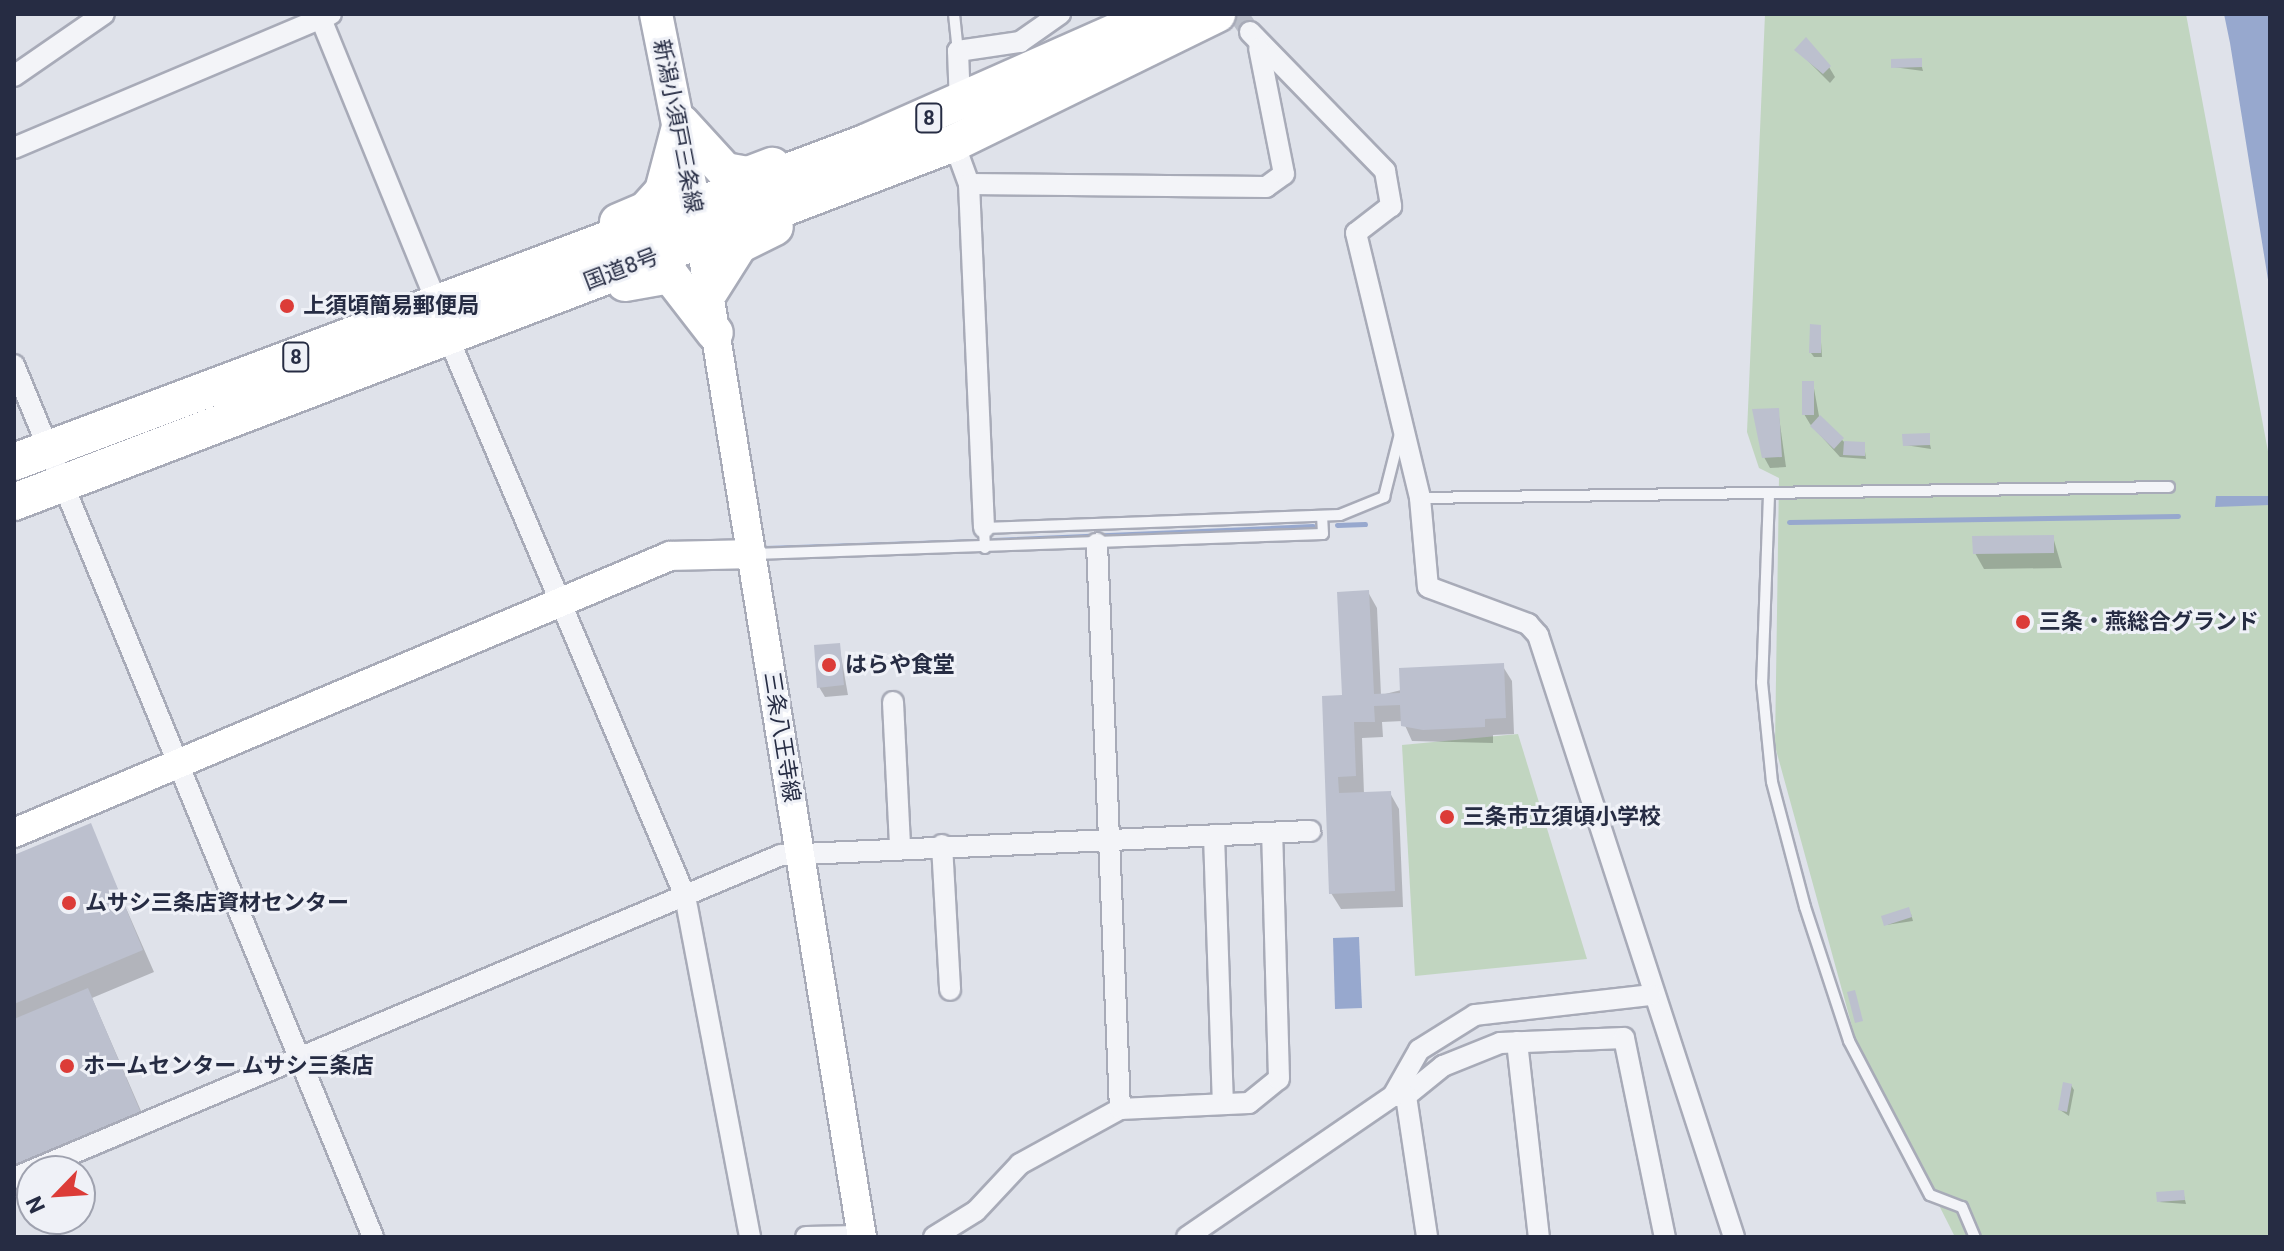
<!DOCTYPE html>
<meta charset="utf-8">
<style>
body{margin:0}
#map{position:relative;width:2284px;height:1251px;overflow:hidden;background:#dfe2ea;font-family:Roboto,"Noto Sans JP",sans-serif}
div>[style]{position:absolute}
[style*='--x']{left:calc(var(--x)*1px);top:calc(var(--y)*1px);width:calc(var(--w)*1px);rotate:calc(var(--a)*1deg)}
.green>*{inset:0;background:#c1d5c0}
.water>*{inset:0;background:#97a8ce}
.shadow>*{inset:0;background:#0003}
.stream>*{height:5px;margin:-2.5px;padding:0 2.5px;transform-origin:2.5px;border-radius:2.5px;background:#97a8ce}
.building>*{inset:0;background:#bcc0ce}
.street-tunnel>*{height:20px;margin-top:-10px;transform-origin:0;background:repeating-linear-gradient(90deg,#babec9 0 20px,transparent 0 30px)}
.roads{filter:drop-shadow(2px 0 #a8abb8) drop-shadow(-2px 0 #a8abb8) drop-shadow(0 2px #a8abb8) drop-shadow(0 -2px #a8abb8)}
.lane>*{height:10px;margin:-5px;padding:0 5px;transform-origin:5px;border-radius:5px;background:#f3f4f8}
.street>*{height:20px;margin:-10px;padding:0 10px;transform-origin:10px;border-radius:10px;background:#f3f4f8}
.secondary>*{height:28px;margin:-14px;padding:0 14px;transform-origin:14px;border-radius:14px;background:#fff}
.primary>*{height:32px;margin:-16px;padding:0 16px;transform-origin:16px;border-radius:16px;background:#fff}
.highway>*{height:36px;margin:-18px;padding:0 18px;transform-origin:18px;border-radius:18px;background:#fff}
.dots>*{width:22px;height:22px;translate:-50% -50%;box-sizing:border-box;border:4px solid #eff1f7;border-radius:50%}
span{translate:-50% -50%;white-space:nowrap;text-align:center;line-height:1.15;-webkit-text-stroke:6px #eff1f7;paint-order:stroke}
.shield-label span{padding:2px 6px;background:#eff1f7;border:2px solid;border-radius:6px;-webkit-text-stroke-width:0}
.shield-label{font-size:20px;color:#262c43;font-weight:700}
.street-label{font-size:22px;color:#262c43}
.poi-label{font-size:22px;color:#262c43;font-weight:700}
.left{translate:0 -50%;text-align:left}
.frame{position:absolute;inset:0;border:16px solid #262c43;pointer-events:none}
.north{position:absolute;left:16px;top:1155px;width:80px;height:80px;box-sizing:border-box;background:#eff1f7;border:2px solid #9fa2af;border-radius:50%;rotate:245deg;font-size:22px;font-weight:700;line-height:32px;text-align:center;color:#262c43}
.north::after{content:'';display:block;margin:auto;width:28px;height:36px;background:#dc3c38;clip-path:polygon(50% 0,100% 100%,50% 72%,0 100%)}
</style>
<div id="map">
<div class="green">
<div style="clip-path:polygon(1765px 14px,2186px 14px,2270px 462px,2270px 1237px,1955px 1237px,1856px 1041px,1775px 746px,1779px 478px,1759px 468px,1747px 432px)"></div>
<div style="clip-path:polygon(1518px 734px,1587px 959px,1415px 976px,1402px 745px)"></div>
</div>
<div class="water">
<div style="clip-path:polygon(2224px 14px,2270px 14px,2270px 292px,2230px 43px)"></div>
<div style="clip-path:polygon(2216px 496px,2270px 496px,2270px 505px,2215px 507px)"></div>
<div style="clip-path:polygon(1359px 937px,1362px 1008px,1335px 1009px,1333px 938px)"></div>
</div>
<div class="shadow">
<div style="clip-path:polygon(1797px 50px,1829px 67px,1835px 77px,1830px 83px)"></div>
<div style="clip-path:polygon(1920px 60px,1923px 71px,1893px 67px)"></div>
<div style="clip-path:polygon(1820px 327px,1822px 357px,1814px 357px,1811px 353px)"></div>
<div style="clip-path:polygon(1813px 383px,1819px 416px,1845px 443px,1864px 444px,1866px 459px,1840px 457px,1810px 424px,1804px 414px)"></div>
<div style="clip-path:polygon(1778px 410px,1786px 467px,1770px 468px,1764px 457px)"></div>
<div style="clip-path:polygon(1928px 435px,1931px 449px,1905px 445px)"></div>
<div style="clip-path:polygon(2053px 537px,2062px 568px,1984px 569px,1975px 553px)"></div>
<div style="clip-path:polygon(1368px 592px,1377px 608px,1381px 695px,1502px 665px,1512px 681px,1514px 734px,1493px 735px,1493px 743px,1412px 741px,1403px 721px,1382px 722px,1383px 737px,1362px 738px,1364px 794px,1390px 793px,1399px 809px,1403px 907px,1341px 909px,1331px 893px,1324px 698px,1344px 697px)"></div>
<div style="clip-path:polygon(839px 645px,848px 695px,825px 697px,819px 687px)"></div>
<div style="clip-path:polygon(90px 826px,154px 972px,92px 998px,151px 1134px,63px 1171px,32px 1171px,32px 1184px,14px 1191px,14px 858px)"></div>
<div style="clip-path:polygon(1911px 914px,1913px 921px,1886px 925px)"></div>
<div style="clip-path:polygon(2071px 1085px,2074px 1090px,2069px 1116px,2060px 1110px)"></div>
<div style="clip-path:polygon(2183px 1192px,2186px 1204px,2159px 1202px)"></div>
</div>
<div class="stream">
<div style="--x:1789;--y:522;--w:389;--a:-0.9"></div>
<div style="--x:1337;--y:525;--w:28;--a:-2"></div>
<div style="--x:994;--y:540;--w:319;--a:-2.5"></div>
<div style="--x:765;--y:548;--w:213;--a:-1.9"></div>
</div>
<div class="building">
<div style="clip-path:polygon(1806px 37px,1831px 66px,1823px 74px,1794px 50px)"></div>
<div style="clip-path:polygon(1922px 58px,1922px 67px,1891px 68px,1891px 59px)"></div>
<div style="clip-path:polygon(1810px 324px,1821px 325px,1821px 353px,1809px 353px)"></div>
<div style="clip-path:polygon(1802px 381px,1814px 381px,1814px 415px,1802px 415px)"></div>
<div style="clip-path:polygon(1779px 408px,1782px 457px,1762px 458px,1752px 409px)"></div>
<div style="clip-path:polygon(1820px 415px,1844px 438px,1834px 449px,1810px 426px)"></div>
<div style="clip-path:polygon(1930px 433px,1930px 445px,1903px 446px,1902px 434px)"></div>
<div style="clip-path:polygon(1844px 441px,1865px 442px,1865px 456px,1843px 455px)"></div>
<div style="clip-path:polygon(2054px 535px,2054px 553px,1973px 554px,1972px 536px)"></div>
<div style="clip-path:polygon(1369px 590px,1374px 694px,1400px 693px,1399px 668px,1504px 663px,1506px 718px,1485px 719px,1485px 727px,1423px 730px,1401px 726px,1400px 705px,1374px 706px,1375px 722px,1354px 722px,1356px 776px,1338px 777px,1339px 793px,1391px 791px,1395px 891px,1329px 894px,1322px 696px,1342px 695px,1337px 592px)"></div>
<div style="clip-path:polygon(840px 643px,844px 685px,817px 688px,814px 645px)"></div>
<div style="clip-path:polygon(91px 823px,143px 950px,14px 1004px,14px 855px)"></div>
<div style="clip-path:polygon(1909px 907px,1912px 917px,1884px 926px,1881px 916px)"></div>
<div style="clip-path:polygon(88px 988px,141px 1113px,14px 1165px,14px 1019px)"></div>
<div style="clip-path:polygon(1855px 990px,1863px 1021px,1855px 1023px,1847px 992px)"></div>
<div style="clip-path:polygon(2063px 1082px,2072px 1084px,2067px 1112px,2058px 1110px)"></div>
<div style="clip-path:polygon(2184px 1190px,2185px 1200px,2157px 1202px,2156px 1192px)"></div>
</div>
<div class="street-tunnel">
<div style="--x:1238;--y:14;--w:22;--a:56"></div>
</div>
<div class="roads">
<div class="lane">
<div style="--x:954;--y:14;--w:37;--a:84"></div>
<div style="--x:1769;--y:495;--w:187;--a:92.1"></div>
<div style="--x:1762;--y:682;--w:100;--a:84.3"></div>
<div style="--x:1772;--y:782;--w:129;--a:75.2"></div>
<div style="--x:1805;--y:907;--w:141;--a:71.8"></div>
<div style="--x:1849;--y:1041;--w:174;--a:62.3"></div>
<div style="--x:1930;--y:1195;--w:34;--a:21"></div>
<div style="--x:1962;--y:1207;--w:33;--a:67"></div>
<div style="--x:1420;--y:498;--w:749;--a:-0.84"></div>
<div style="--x:985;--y:548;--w:20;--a:-93"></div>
<div style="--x:984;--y:528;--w:356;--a:-2.1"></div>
<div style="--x:1340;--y:515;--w:48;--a:-22.2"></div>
<div style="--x:1384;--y:497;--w:69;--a:-75.8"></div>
<div style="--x:754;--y:554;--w:569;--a:-2.01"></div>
<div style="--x:1323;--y:534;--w:18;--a:-93"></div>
</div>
<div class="street">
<div style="--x:319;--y:14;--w:314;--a:67.8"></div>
<div style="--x:1250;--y:32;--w:194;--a:45.8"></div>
<div style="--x:1385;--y:171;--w:36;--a:80"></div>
<div style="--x:1391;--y:206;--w:44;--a:142.4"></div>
<div style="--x:1356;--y:233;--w:273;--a:76.4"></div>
<div style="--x:1420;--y:498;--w:89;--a:84.9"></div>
<div style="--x:1428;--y:587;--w:107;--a:20.3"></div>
<div style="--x:1528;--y:624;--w:15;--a:48"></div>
<div style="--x:1538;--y:635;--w:633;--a:71.97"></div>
<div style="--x:14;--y:76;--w:109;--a:-34.6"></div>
<div style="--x:960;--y:105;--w:54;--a:-92.1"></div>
<div style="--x:958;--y:51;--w:63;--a:-8.3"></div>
<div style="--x:1020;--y:42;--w:49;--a:-35"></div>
<div style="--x:954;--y:143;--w:44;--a:69.9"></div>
<div style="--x:969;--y:184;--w:344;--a:87.5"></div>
<div style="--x:14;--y:148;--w:344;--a:-22.9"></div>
<div style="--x:969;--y:184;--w:297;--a:0.6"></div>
<div style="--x:1266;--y:187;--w:22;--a:-36"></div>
<div style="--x:1284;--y:174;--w:128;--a:-101.2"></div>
<div style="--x:448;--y:337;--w:607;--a:67.02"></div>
<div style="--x:685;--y:896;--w:347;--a:79.2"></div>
<div style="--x:14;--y:365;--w:943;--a:67.62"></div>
<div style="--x:893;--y:702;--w:144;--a:87.2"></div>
<div style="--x:1214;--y:835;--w:269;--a:88.1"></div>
<div style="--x:942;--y:845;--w:145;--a:86.8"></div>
<div style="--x:1517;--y:1042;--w:196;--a:83.6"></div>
<div style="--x:1393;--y:1096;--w:13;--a:0"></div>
<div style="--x:1406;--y:1096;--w:48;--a:-39"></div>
<div style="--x:1443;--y:1066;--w:61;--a:-22"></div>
<div style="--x:1500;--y:1043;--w:124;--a:-2.3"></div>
<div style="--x:1624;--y:1038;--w:203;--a:78.4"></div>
<div style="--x:1406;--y:1096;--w:143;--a:81.5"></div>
<div style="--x:1120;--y:1109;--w:129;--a:-2.7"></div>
<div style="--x:1249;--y:1103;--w:38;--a:-39"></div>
<div style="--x:1279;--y:1079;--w:246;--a:-91.6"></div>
<div style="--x:14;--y:1178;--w:832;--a:-22.84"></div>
<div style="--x:781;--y:855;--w:530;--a:-2.6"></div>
<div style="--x:806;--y:1237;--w:55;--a:-1"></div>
<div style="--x:934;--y:1237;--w:49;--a:-31.8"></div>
<div style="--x:976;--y:1211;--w:64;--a:-46.9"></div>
<div style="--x:1020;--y:1164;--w:114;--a:-28.8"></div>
<div style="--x:1120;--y:1109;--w:566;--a:-92.33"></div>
<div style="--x:1187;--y:1237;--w:250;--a:-34.4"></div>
<div style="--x:1393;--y:1096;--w:53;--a:-60.5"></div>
<div style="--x:1419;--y:1050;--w:66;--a:-32"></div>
<div style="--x:1475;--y:1015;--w:177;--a:-6.5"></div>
</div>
<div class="secondary">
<div style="--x:700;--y:238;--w:1012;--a:80.79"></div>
<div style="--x:14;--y:833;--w:712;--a:-22.89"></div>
<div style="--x:670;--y:556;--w:82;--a:-1.4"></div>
</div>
<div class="primary">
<div style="--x:656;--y:14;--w:220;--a:78.7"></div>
</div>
<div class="highway">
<div style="--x:681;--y:123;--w:65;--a:47.5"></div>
<div style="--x:725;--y:171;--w:23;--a:10"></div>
<div style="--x:748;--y:175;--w:26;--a:-21"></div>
<div style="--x:618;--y:222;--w:30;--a:-23"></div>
<div style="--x:646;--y:210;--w:25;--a:-48"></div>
<div style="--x:663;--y:191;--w:70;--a:-75.2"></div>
<div style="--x:625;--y:283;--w:46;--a:-10.1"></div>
<div style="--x:670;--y:275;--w:73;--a:52.2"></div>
<div style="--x:710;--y:291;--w:54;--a:-57.8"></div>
<div style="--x:739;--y:245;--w:40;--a:-26.6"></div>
<div style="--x:14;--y:462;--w:909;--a:-20.55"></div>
<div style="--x:865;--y:143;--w:318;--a:-23.9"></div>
<div style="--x:14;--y:502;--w:1006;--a:-20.9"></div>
<div style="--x:954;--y:143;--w:293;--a:-26.1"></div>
</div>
</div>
<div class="dots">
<div style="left:287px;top:306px;background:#dc3c38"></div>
<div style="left:2023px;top:622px;background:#dc3c38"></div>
<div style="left:829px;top:665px;background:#dc3c38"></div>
<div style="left:1447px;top:817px;background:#dc3c38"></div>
<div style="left:69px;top:903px;background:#dc3c38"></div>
<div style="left:67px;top:1066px;background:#dc3c38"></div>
</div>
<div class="shield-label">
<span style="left:929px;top:118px">8</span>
<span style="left:296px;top:357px">8</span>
</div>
<div class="street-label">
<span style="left:678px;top:126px;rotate:79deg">新潟小須戸三条線</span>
<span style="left:621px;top:269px;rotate:-21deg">国道8号</span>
<span style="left:782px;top:737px;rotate:81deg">三条八王寺線</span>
</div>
<div class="poi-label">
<span class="left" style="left:303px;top:306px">上須頃簡易郵便局</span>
<span class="left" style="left:2039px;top:622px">三条・燕総合グランド</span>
<span class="left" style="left:845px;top:665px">はらや食堂</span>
<span class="left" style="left:1463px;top:817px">三条市立須頃小学校</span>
<span class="left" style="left:85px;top:903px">ムサシ三条店資材センター</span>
<span class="left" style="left:83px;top:1066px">ホームセンター ムサシ三条店</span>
</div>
<div class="frame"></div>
<div class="north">N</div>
</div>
